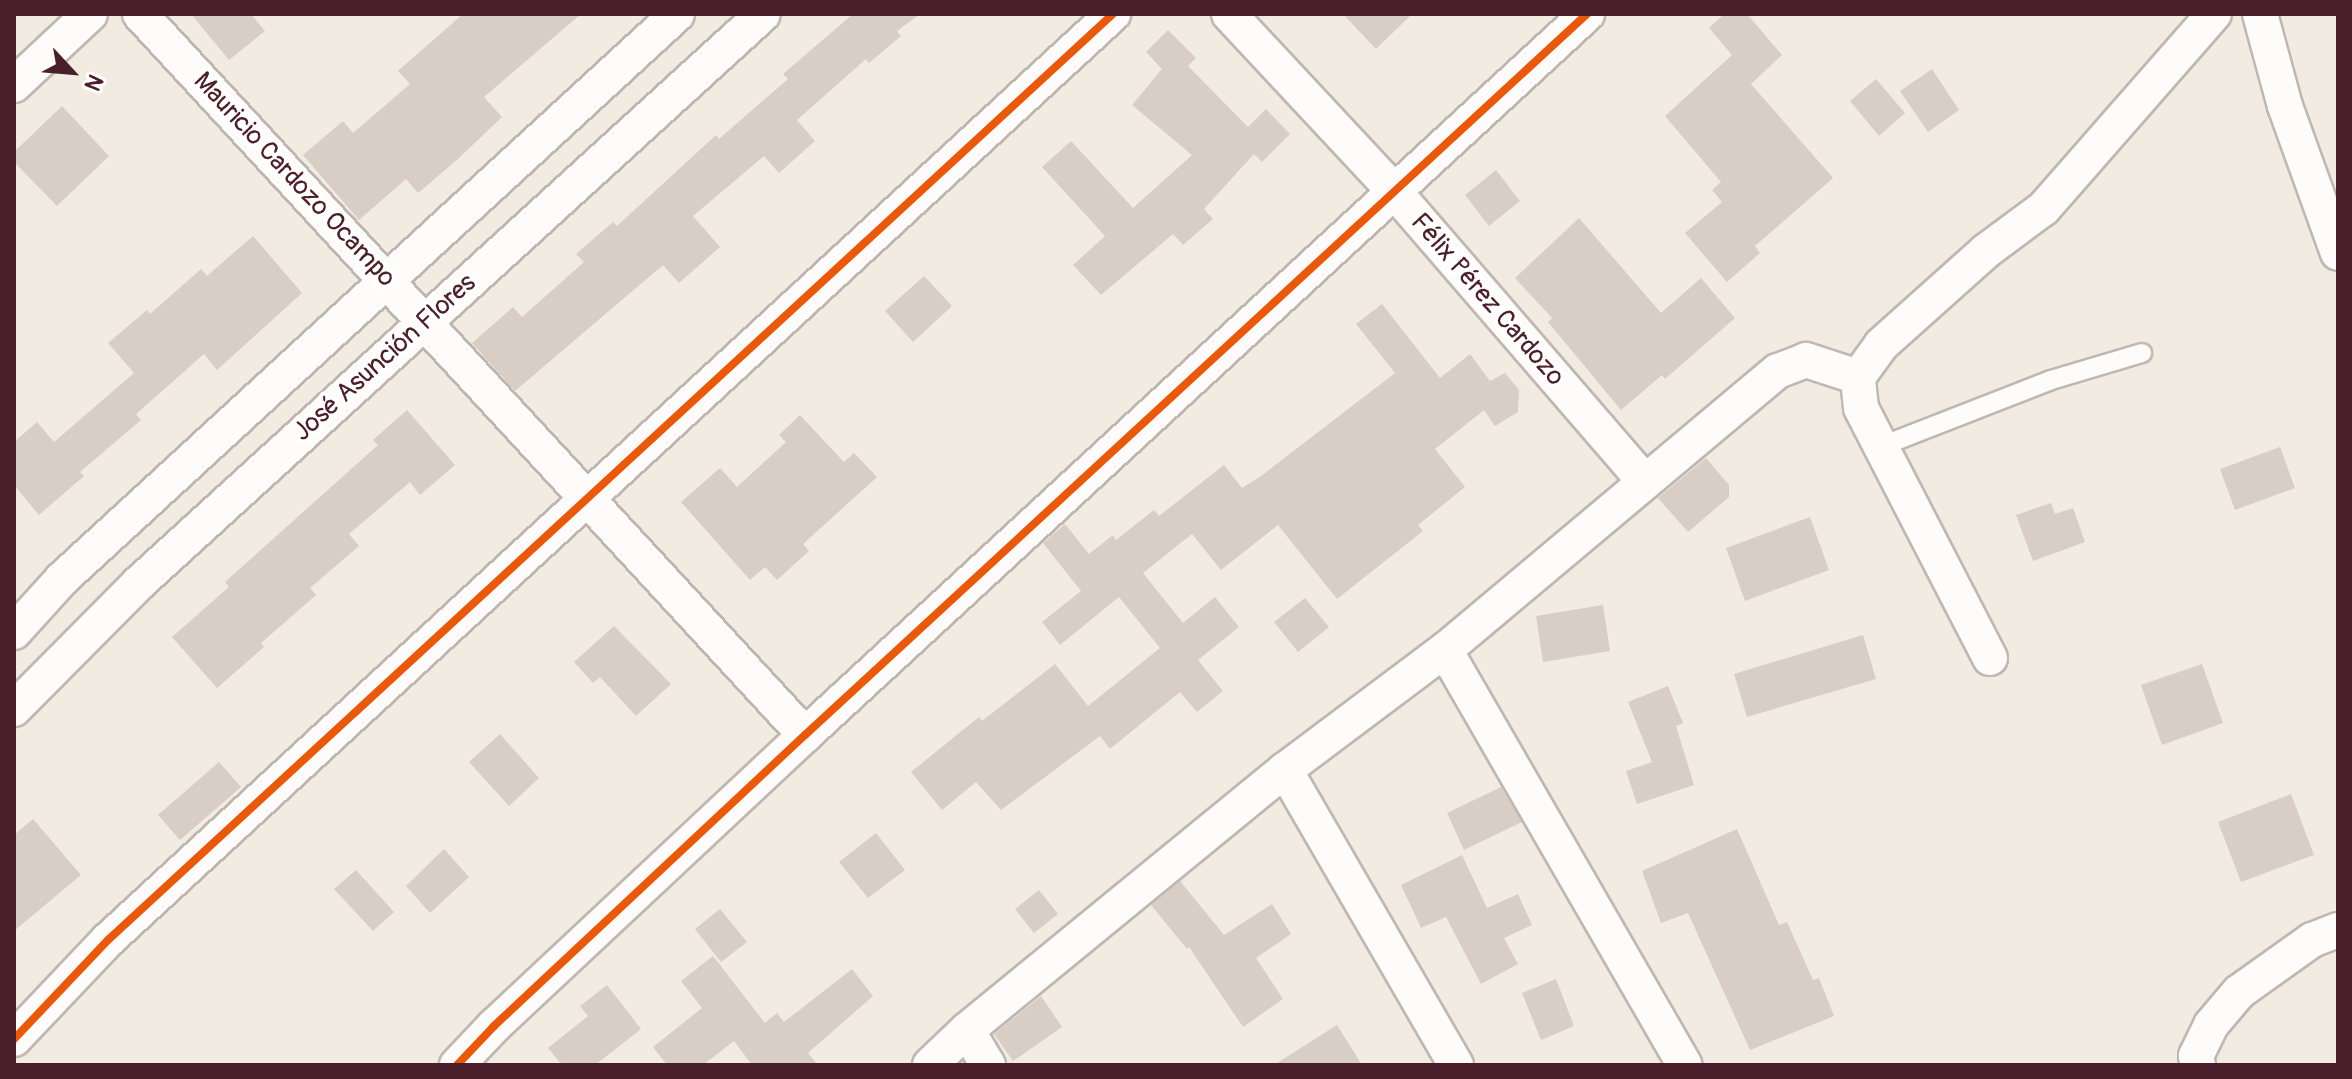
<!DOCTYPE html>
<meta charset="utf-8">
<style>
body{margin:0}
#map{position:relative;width:2352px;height:1079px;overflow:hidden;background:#f1ebe1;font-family:Pangolin,sans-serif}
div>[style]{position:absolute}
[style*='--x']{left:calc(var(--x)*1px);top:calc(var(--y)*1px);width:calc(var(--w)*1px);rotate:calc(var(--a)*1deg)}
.building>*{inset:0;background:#d9cec6}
.roads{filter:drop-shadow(2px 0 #c0b7b2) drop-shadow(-2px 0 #c0b7b2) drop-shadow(0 2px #c0b7b2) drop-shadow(0 -2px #c0b7b2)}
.service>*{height:18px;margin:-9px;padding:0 9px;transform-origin:9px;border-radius:9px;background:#fdfcfa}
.minor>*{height:34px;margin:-17px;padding:0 17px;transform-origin:17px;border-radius:17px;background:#fdfcfa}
.cycleway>*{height:8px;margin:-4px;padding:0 4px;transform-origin:4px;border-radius:4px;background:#e8590c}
span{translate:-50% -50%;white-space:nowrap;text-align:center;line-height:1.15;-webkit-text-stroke:8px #fff;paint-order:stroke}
.street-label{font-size:26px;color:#4a1f2b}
.frame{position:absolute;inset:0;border:16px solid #4a1f2b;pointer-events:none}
.north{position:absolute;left:32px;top:32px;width:80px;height:80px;-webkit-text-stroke:6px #fff;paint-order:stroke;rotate:116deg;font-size:22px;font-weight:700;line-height:32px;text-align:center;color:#4a1f2b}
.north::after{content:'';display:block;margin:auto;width:28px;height:36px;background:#4a1f2b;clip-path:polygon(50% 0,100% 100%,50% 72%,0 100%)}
</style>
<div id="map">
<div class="building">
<div style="clip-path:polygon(191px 14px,251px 14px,265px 31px,229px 60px)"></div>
<div style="clip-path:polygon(463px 14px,581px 14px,484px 97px,502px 117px,458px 159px,418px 193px,406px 179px,359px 220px,303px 155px,343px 121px,353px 133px,410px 84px,398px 71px)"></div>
<div style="clip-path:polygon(853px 14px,920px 14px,897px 31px,901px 36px,869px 63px,866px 59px,797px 120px,815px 141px,779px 173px,764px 156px,693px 216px,720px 247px,679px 283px,663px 265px,515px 391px,472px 343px,513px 307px,522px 317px,584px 262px,576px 254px,613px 222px,617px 226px,716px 135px,719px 139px,788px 79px,783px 74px)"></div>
<div style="clip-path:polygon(1343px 14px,1412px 14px,1376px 49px)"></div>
<div style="clip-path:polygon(1724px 14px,1747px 14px,1782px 55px,1751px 84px,1833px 178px,1755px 246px,1760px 253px,1727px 282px,1685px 233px,1722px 202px,1712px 190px,1721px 182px,1665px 116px,1732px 55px,1709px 28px)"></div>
<div style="clip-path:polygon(1168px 30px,1196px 58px,1188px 66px,1248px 127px,1266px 109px,1290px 134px,1262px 162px,1254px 154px,1204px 209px,1213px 219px,1183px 245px,1173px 234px,1101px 295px,1073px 265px,1105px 236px,1042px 167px,1071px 141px,1133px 208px,1192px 155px,1132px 105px,1162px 69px,1146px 52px)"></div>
<div style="clip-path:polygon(1932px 69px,1959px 110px,1928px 132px,1900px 91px)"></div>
<div style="clip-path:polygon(1876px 79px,1905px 113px,1879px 136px,1850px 101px)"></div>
<div style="clip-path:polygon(62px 106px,109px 156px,57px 206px,14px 162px,14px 152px)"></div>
<div style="clip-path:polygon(1496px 170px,1520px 201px,1489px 226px,1465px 195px)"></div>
<div style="clip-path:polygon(1579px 218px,1661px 313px,1701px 278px,1735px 318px,1665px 379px,1662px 375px,1621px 410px,1548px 322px,1552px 318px,1515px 278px)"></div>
<div style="clip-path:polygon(253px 236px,302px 293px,217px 370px,204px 354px,136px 414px,141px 420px,80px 472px,84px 476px,39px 515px,14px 485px,14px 442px,37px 422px,54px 442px,134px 373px,108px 343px,147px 310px,150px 314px,201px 269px,207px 276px)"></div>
<div style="clip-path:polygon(924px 276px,952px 306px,913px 342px,885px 311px)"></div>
<div style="clip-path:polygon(1382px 304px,1440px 378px,1470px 354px,1490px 381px,1505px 373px,1519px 390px,1518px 412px,1495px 426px,1484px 410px,1435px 449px,1465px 487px,1418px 525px,1423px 531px,1337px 599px,1278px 525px,1221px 570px,1192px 534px,1143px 573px,1183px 623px,1215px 597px,1239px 627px,1198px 660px,1223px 691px,1197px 712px,1180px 692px,1110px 749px,1100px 736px,1001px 810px,976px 782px,942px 810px,911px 772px,979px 717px,982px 721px,1055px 664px,1088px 706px,1160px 648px,1119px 597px,1060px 645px,1042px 622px,1081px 591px,1043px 543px,1065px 524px,1089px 554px,1113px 535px,1116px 540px,1154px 510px,1159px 516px,1224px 465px,1242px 488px,1261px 476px,1395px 373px,1356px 324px)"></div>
<div style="clip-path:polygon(407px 410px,455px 465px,420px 495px,410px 482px,349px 534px,359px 546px,310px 588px,316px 595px,261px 643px,264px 647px,217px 688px,172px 637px,229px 587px,225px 582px,378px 445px,373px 440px)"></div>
<div style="clip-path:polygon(800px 415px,844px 462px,854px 453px,877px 477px,803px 544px,809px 551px,777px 580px,765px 567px,750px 580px,681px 502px,720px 468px,737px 487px,786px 442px,779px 435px)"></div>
<div style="clip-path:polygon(2280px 447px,2295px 488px,2235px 510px,2220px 469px)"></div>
<div style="clip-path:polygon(1706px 458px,1729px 485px,1729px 497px,1688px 532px,1658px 498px)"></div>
<div style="clip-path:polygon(2051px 503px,2055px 514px,2073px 508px,2085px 542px,2033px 561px,2016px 515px)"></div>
<div style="clip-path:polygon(1810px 517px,1829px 570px,1745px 601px,1726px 548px)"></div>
<div style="clip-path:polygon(1305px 598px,1329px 627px,1298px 652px,1274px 622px)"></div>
<div style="clip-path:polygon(1603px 605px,1610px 651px,1543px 662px,1536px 616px)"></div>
<div style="clip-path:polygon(614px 626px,671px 684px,636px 716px,600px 677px,593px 683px,574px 662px)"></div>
<div style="clip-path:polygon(1863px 635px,1876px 679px,1747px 717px,1734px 674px)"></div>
<div style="clip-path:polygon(2202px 664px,2223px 723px,2162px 745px,2141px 685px)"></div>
<div style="clip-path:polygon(1668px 686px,1683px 723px,1676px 726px,1694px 785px,1637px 804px,1626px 771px,1652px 762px,1628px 702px)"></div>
<div style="clip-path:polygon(500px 734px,539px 778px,509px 806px,469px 762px)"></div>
<div style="clip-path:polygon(219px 762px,241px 787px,180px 840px,158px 815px)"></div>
<div style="clip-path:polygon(1501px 787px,1522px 822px,1464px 850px,1447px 813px)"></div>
<div style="clip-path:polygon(2291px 794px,2314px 855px,2241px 882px,2218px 822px)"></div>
<div style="clip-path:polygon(33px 819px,81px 875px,14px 931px,14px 835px)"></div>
<div style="clip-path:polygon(1737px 829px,1779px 925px,1787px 922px,1813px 980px,1819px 978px,1834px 1016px,1750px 1050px,1688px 913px,1661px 923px,1642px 871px)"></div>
<div style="clip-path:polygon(876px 833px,905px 870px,868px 898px,839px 862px)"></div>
<div style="clip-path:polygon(444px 849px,469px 877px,430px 913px,406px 886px)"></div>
<div style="clip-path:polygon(1462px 855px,1487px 908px,1518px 894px,1532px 925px,1504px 938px,1518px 964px,1481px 984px,1446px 917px,1421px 928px,1401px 885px)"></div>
<div style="clip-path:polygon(356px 870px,394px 912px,373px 931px,334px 889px)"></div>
<div style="clip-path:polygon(1180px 881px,1224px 935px,1272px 904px,1291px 934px,1256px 958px,1283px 999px,1243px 1027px,1189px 947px,1187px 949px,1151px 905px)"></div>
<div style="clip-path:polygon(1039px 890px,1058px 914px,1034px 933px,1015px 909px)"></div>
<div style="clip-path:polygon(720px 909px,747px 942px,721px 962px,695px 929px)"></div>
<div style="clip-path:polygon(713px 956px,765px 1023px,777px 1013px,784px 1022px,852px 969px,873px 996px,808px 1053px,818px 1065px,752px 1065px,734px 1041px,703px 1065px,667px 1065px,653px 1047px,702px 1008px,681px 981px)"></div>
<div style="clip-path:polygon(1556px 979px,1574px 1026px,1541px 1040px,1522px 993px)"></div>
<div style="clip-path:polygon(607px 985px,641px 1029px,595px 1065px,562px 1065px,548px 1048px,588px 1016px,580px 1006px)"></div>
<div style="clip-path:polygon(1041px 996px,1062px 1027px,1013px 1061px,994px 1034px)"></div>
<div style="clip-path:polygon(1337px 1025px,1362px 1065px,1274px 1065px)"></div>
</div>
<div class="roads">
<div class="service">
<div style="--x:1882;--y:446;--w:181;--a:-21.3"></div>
<div style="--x:2051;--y:380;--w:95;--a:-16.5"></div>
</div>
<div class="minor">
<div style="--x:140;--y:14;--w:981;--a:47.31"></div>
<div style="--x:1229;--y:14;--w:242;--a:47"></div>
<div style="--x:1394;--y:191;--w:384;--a:49.2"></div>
<div style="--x:2260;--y:14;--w:95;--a:74.8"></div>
<div style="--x:2285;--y:106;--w:156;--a:70.2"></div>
<div style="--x:14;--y:85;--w:104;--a:-43.1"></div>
<div style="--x:14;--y:632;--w:72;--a:-47.8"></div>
<div style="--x:62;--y:579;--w:835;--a:-42.57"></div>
<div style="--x:1445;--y:650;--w:479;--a:60"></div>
<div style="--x:1990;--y:658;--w:281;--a:-117.3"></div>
<div style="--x:1861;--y:408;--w:31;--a:-96"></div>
<div style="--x:1858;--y:377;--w:39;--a:-54"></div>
<div style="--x:1881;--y:345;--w:141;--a:-41.8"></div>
<div style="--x:1986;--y:251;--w:72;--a:-36.6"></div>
<div style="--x:2044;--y:208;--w:258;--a:-48.8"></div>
<div style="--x:14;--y:709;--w:177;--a:-45.2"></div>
<div style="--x:139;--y:583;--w:844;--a:-42.36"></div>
<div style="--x:1285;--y:770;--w:341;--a:59.9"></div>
<div style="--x:967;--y:1030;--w:41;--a:59"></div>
<div style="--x:14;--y:1039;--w:137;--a:-46.5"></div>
<div style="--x:108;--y:940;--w:1367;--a:-42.66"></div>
<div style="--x:457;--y:1065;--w:54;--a:-46.5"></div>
<div style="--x:494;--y:1026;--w:426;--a:-43.1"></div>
<div style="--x:805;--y:735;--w:1064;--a:-42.68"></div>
<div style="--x:930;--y:1065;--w:51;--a:-43.4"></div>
<div style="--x:967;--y:1030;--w:411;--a:-39.3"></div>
<div style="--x:1285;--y:770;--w:200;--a:-36.9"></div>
<div style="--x:1445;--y:650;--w:434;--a:-40"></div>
<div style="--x:1778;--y:371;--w:30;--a:-21"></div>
<div style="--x:1806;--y:360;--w:55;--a:18.1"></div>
<div style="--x:2198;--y:1065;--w:9;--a:-103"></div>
<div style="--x:2196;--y:1056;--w:34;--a:-64"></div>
<div style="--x:2211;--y:1025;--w:43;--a:-49.7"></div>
<div style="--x:2239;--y:992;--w:90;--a:-35.5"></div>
<div style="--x:2312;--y:940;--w:28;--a:-21"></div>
</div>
</div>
<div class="cycleway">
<div style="--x:14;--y:1039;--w:137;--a:-46.5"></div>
<div style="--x:108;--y:940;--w:1367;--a:-42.66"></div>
<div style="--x:457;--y:1065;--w:54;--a:-46.5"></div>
<div style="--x:494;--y:1026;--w:426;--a:-43.1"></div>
<div style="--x:805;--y:735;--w:1064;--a:-42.68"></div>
</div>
<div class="street-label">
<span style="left:294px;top:180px;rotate:47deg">Mauricio Cardozo Ocampo</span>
<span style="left:1487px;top:300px;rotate:49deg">Félix Pérez Cardozo</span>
<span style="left:385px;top:358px;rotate:-42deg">José Asunción Flores</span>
</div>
<div class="frame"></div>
<div class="north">N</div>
</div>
